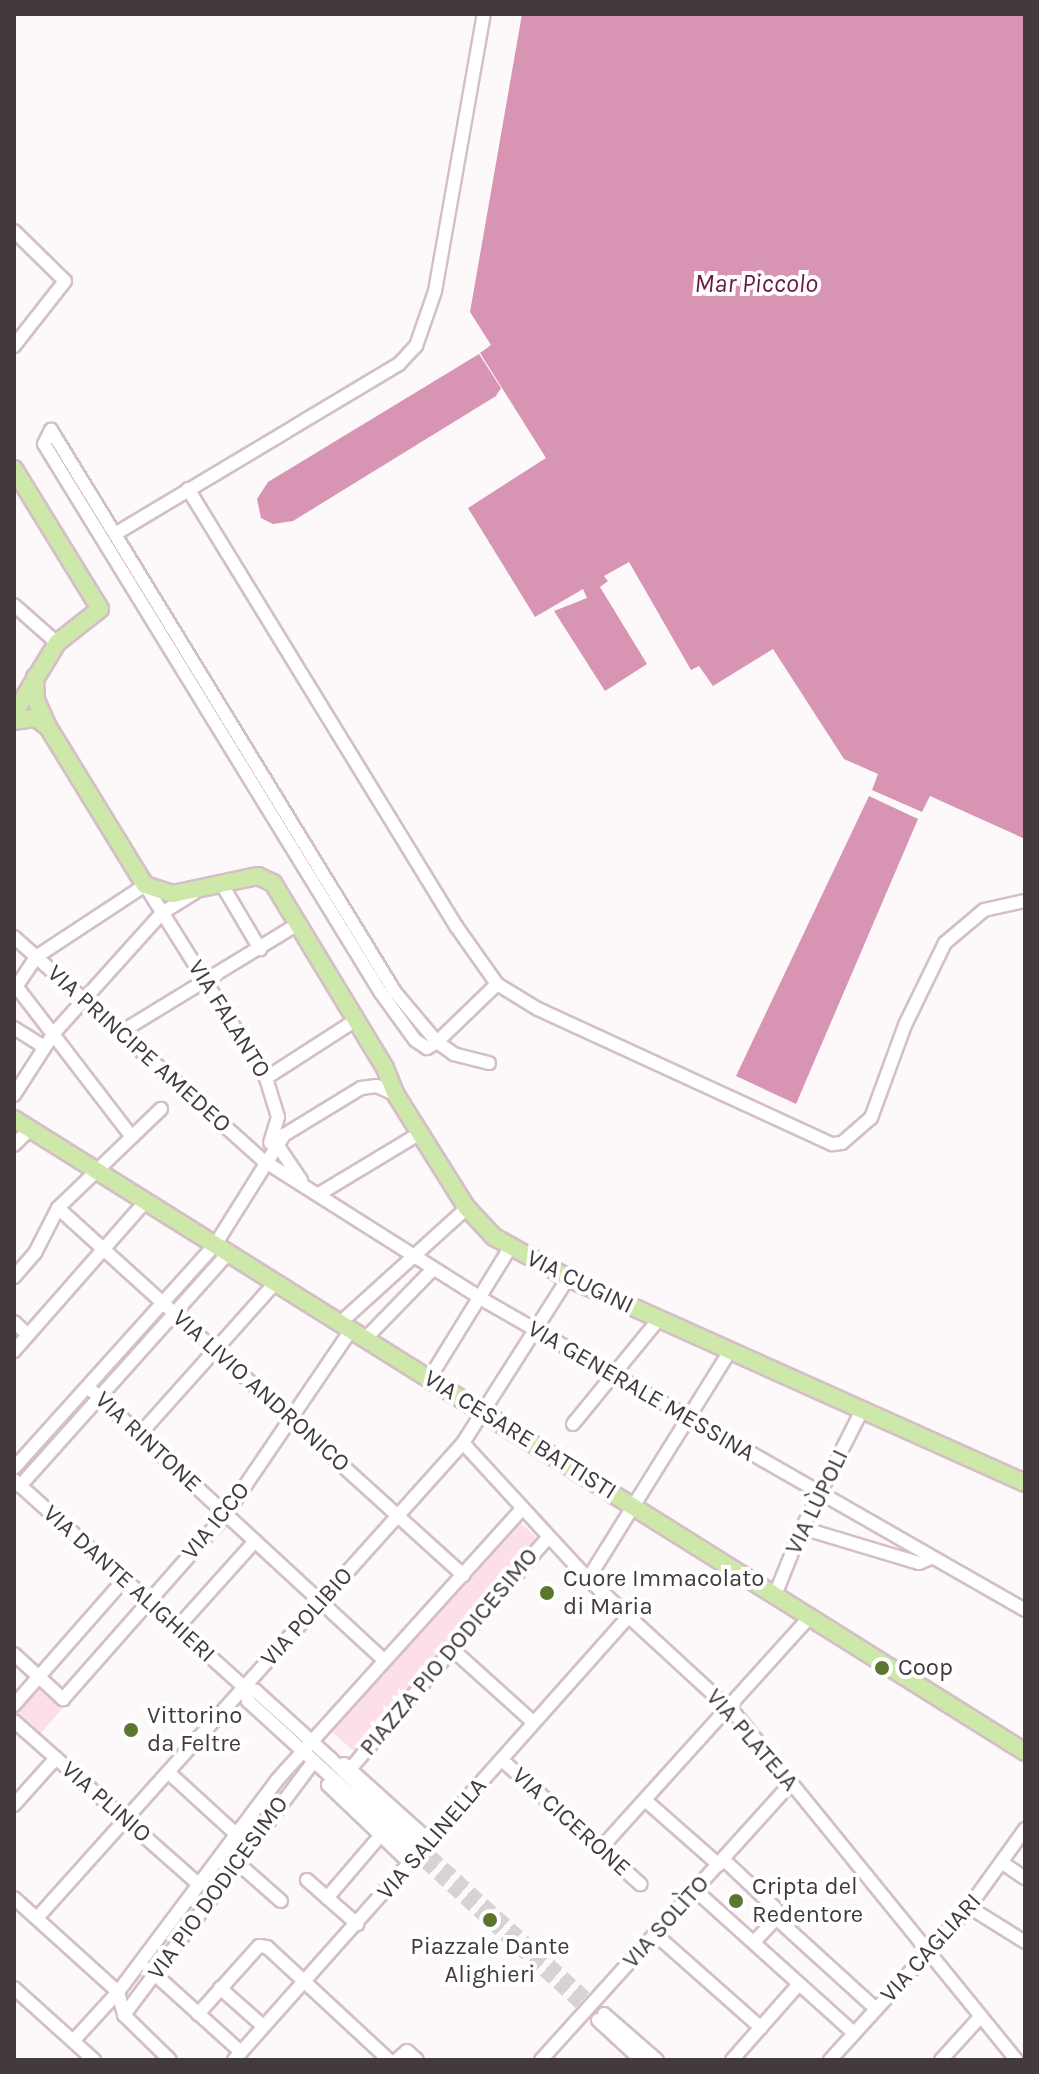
<!DOCTYPE html>
<meta charset="utf-8">
<style>
body{margin:0}
#map{position:relative;width:1039px;height:2074px;overflow:hidden;background:#fdf8fa;font-family:Karla,sans-serif}
div>[style]{position:absolute}
[style*='--x']{left:calc(var(--x)*1px);top:calc(var(--y)*1px);width:calc(var(--w)*1px);rotate:calc(var(--a)*1deg)}
.green>*{inset:0;background:#fcdfeb}
.water>*{inset:0;background:#d895b3}
.minor-tunnel>*{height:12px;margin-top:-6px;transform-origin:0;background:repeating-linear-gradient(90deg,#d8d2d4 0 12px,transparent 0 18px)}
.roads{filter:drop-shadow(2px 0 #d4bfc7) drop-shadow(-2px 0 #d4bfc7) drop-shadow(0 2px #d4bfc7) drop-shadow(0 -2px #d4bfc7)}
.minor>*{height:12px;margin:-6px;padding:0 6px;transform-origin:6px;border-radius:6px;background:#fff}
.major>*{height:16px;margin:-8px;padding:0 8px;transform-origin:8px;border-radius:8px;background:#cee8aa}
.dots>*{width:22px;height:22px;translate:-50% -50%;box-sizing:border-box;border:4px solid #fff;border-radius:50%}
span{translate:-50% -50%;white-space:nowrap;text-align:center;line-height:1.15;-webkit-text-stroke:8px #fff;paint-order:stroke}
.street-label{font-size:24px;color:#423a3d}
.poi-label{font-size:24px;color:#423a3d}
.left{translate:0 -50%;text-align:left}
.water-label{font-size:26px;color:#671943;font-style:italic}
.frame{position:absolute;inset:0;border:16px solid #423a3d;pointer-events:none}
</style>
<div id="map">
<div class="green">
<div style="clip-path:polygon(517px 1519px,539px 1540px,357px 1754px,331px 1731px)"></div>
<div style="clip-path:polygon(39px 1686px,64px 1707px,39px 1735px,16px 1712px)"></div>
</div>
<div class="water">
<div style="clip-path:polygon(522px 14px,1025px 14px,1025px 839px,930px 796px,922px 812px,872px 790px,878px 774px,844px 759px,773px 649px,713px 686px,699px 666px,691px 670px,629px 562px,604px 576px,608px 581px,600px 587px,647px 664px,605px 691px,554px 611px,587px 598px,583px 589px,535px 617px,468px 508px,546px 458px,480px 353px,491px 345px,470px 312px)"></div>
<div style="clip-path:polygon(479px 354px,501px 388px,496px 396px,293px 521px,273px 524px,261px 518px,257px 499px,268px 482px)"></div>
<div style="clip-path:polygon(869px 796px,918px 819px,796px 1104px,736px 1076px)"></div>
</div>
<div class="minor-tunnel">
<div style="--x:417;--y:1843;--w:253;--a:42.4"></div>
<div style="--x:411;--y:1850;--w:253;--a:42.3"></div>
</div>
<div class="roads">
<div class="minor">
<div style="--x:14;--y:231;--w:71;--a:44.4"></div>
<div style="--x:65;--y:281;--w:83;--a:128.1"></div>
<div style="--x:51;--y:430;--w:659;--a:58.53"></div>
<div style="--x:395;--y:992;--w:65;--a:50"></div>
<div style="--x:437;--y:1042;--w:12;--a:149"></div>
<div style="--x:427;--y:1048;--w:14;--a:-146"></div>
<div style="--x:415;--y:1040;--w:58;--a:-125.9"></div>
<div style="--x:381;--y:993;--w:644;--a:-121.54"></div>
<div style="--x:44;--y:444;--w:16;--a:-63"></div>
<div style="--x:188;--y:489;--w:513;--a:58.48"></div>
<div style="--x:456;--y:926;--w:71;--a:54.7"></div>
<div style="--x:497;--y:984;--w:48;--a:31.4"></div>
<div style="--x:538;--y:1009;--w:324;--a:24.7"></div>
<div style="--x:832;--y:1144;--w:10;--a:-6"></div>
<div style="--x:842;--y:1143;--w:38;--a:-41"></div>
<div style="--x:871;--y:1118;--w:99;--a:-69.9"></div>
<div style="--x:905;--y:1025;--w:91;--a:-64"></div>
<div style="--x:945;--y:943;--w:51;--a:-40.2"></div>
<div style="--x:984;--y:910;--w:42;--a:-12.4"></div>
<div style="--x:115;--y:534;--w:331;--a:-30.9"></div>
<div style="--x:399;--y:364;--w:25;--a:-47"></div>
<div style="--x:416;--y:346;--w:58;--a:-70.9"></div>
<div style="--x:435;--y:291;--w:281;--a:-80"></div>
<div style="--x:14;--y:605;--w:57;--a:41.5"></div>
<div style="--x:221;--y:883;--w:77;--a:59.4"></div>
<div style="--x:14;--y:937;--w:336;--a:41.9"></div>
<div style="--x:264;--y:1161;--w:264;--a:32.3"></div>
<div style="--x:487;--y:1302;--w:620;--a:29.79"></div>
<div style="--x:16;--y:986;--w:189;--a:52.5"></div>
<div style="--x:14;--y:990;--w:40;--a:-56"></div>
<div style="--x:36;--y:957;--w:131;--a:-33.4"></div>
<div style="--x:145;--y:885;--w:228;--a:57.9"></div>
<div style="--x:266;--y:1078;--w:41;--a:72.9"></div>
<div style="--x:278;--y:1117;--w:27;--a:107"></div>
<div style="--x:14;--y:1028;--w:36;--a:32"></div>
<div style="--x:121;--y:1032;--w:205;--a:-31.4"></div>
<div style="--x:489;--y:1063;--w:36;--a:-166"></div>
<div style="--x:454;--y:1054;--w:21;--a:-145"></div>
<div style="--x:437;--y:1042;--w:83;--a:-44"></div>
<div style="--x:266;--y:1078;--w:107;--a:-32.8"></div>
<div style="--x:14;--y:1095;--w:74;--a:-57.2"></div>
<div style="--x:54;--y:1033;--w:161;--a:-48"></div>
<div style="--x:162;--y:913;--w:38;--a:-32"></div>
<div style="--x:276;--y:1143;--w:45;--a:56"></div>
<div style="--x:14;--y:1145;--w:23;--a:-45"></div>
<div style="--x:319;--y:1194;--w:118;--a:-31.1"></div>
<div style="--x:58;--y:1208;--w:547;--a:42.18"></div>
<div style="--x:14;--y:1277;--w:32;--a:-49"></div>
<div style="--x:35;--y:1253;--w:51;--a:-62.9"></div>
<div style="--x:58;--y:1208;--w:143;--a:-43.9"></div>
<div style="--x:14;--y:1322;--w:19;--a:43"></div>
<div style="--x:340;--y:1323;--w:171;--a:-42.2"></div>
<div style="--x:365;--y:1339;--w:98;--a:-45.8"></div>
<div style="--x:14;--y:1351;--w:200;--a:-48.7"></div>
<div style="--x:429;--y:1379;--w:154;--a:-58.3"></div>
<div style="--x:88;--y:1387;--w:403;--a:42.7"></div>
<div style="--x:573;--y:1424;--w:136;--a:-50.7"></div>
<div style="--x:140;--y:1434;--w:204;--a:-48.2"></div>
<div style="--x:463;--y:1443;--w:185;--a:47.4"></div>
<div style="--x:588;--y:1579;--w:201;--a:42.6"></div>
<div style="--x:736;--y:1715;--w:444;--a:50.9"></div>
<div style="--x:14;--y:1468;--w:300;--a:-48"></div>
<div style="--x:215;--y:1245;--w:130;--a:-57.9"></div>
<div style="--x:284;--y:1135;--w:90;--a:-31.4"></div>
<div style="--x:361;--y:1088;--w:16;--a:-7"></div>
<div style="--x:377;--y:1086;--w:21;--a:25"></div>
<div style="--x:14;--y:1480;--w:309;--a:42"></div>
<div style="--x:244;--y:1687;--w:13;--a:18"></div>
<div style="--x:256;--y:1691;--w:100;--a:42.2"></div>
<div style="--x:330;--y:1758;--w:119;--a:44.3"></div>
<div style="--x:20;--y:1486;--w:312;--a:-48.2"></div>
<div style="--x:802;--y:1528;--w:122;--a:16.7"></div>
<div style="--x:919;--y:1563;--w:13;--a:-23"></div>
<div style="--x:588;--y:1579;--w:269;--a:-58.1"></div>
<div style="--x:775;--y:1595;--w:72;--a:-68.1"></div>
<div style="--x:802;--y:1528;--w:132;--a:-63"></div>
<div style="--x:177;--y:1628;--w:117;--a:-48.1"></div>
<div style="--x:453;--y:1650;--w:108;--a:42"></div>
<div style="--x:14;--y:1654;--w:67;--a:42.6"></div>
<div style="--x:63;--y:1699;--w:247;--a:-48.6"></div>
<div style="--x:226;--y:1514;--w:222;--a:-55.8"></div>
<div style="--x:244;--y:1687;--w:15;--a:74"></div>
<div style="--x:248;--y:1701;--w:218;--a:42.4"></div>
<div style="--x:14;--y:1705;--w:167;--a:-48.7"></div>
<div style="--x:14;--y:1721;--w:246;--a:41.5"></div>
<div style="--x:502;--y:1760;--w:186;--a:41.9"></div>
<div style="--x:344;--y:1764;--w:117;--a:41.9"></div>
<div style="--x:351;--y:1768;--w:304;--a:-49.5"></div>
<div style="--x:168;--y:1772;--w:92;--a:42.4"></div>
<div style="--x:328;--y:1785;--w:115;--a:43.6"></div>
<div style="--x:645;--y:1800;--w:98;--a:41.3"></div>
<div style="--x:14;--y:1805;--w:63;--a:-48.2"></div>
<div style="--x:601;--y:1848;--w:312;--a:-47.9"></div>
<div style="--x:232;--y:1858;--w:65;--a:41.3"></div>
<div style="--x:723;--y:1859;--w:71;--a:43.3"></div>
<div style="--x:775;--y:1908;--w:10;--a:84"></div>
<div style="--x:776;--y:1918;--w:135;--a:42.3"></div>
<div style="--x:1004;--y:1864;--w:25;--a:34"></div>
<div style="--x:307;--y:1880;--w:67;--a:41.3"></div>
<div style="--x:695;--y:1890;--w:214;--a:42"></div>
<div style="--x:14;--y:1898;--w:140;--a:42.1"></div>
<div style="--x:118;--y:1992;--w:24;--a:75"></div>
<div style="--x:124;--y:2015;--w:64;--a:44.4"></div>
<div style="--x:327;--y:1898;--w:82;--a:-49.5"></div>
<div style="--x:969;--y:1907;--w:66;--a:32"></div>
<div style="--x:37;--y:1918;--w:638;--a:-48.11"></div>
<div style="--x:463;--y:1443;--w:196;--a:-57.5"></div>
<div style="--x:656;--y:1935;--w:140;--a:41.5"></div>
<div style="--x:754;--y:1942;--w:33;--a:-47"></div>
<div style="--x:149;--y:1969;--w:124;--a:42.1"></div>
<div style="--x:14;--y:1988;--w:108;--a:42"></div>
<div style="--x:220;--y:1988;--w:57;--a:41.5"></div>
<div style="--x:198;--y:2014;--w:91;--a:-48.1"></div>
<div style="--x:259;--y:1946;--w:8;--a:7"></div>
<div style="--x:267;--y:1947;--w:166;--a:42.8"></div>
<div style="--x:604;--y:2014;--w:70;--a:41"></div>
<div style="--x:124;--y:2015;--w:316;--a:-53.2"></div>
<div style="--x:598;--y:2020;--w:59;--a:42.9"></div>
<div style="--x:74;--y:2040;--w:65;--a:-47.5"></div>
<div style="--x:118;--y:1992;--w:265;--a:-53.1"></div>
<div style="--x:277;--y:1780;--w:364;--a:-47.9"></div>
<div style="--x:234;--y:2060;--w:593;--a:-48.35"></div>
<div style="--x:397;--y:2060;--w:13;--a:-42"></div>
<div style="--x:407;--y:2051;--w:13;--a:42"></div>
<div style="--x:541;--y:2060;--w:372;--a:-47.9"></div>
<div style="--x:732;--y:2060;--w:101;--a:-48.6"></div>
<div style="--x:830;--y:2060;--w:207;--a:-47.7"></div>
<div style="--x:969;--y:1907;--w:96;--a:-54.3"></div>
<div style="--x:941;--y:2060;--w:59;--a:-47.7"></div>
</div>
<div class="major">
<div style="--x:14;--y:469;--w:164;--a:58.4"></div>
<div style="--x:100;--y:609;--w:55;--a:141.7"></div>
<div style="--x:57;--y:643;--w:83;--a:121.2"></div>
<div style="--x:35;--y:677;--w:23;--a:88"></div>
<div style="--x:36;--y:700;--w:27;--a:66"></div>
<div style="--x:14;--y:721;--w:22;--a:-8"></div>
<div style="--x:36;--y:718;--w:15;--a:37"></div>
<div style="--x:48;--y:727;--w:185;--a:58.5"></div>
<div style="--x:145;--y:885;--w:29;--a:18"></div>
<div style="--x:173;--y:894;--w:87;--a:-12"></div>
<div style="--x:258;--y:876;--w:17;--a:25"></div>
<div style="--x:273;--y:883;--w:216;--a:58.8"></div>
<div style="--x:385;--y:1068;--w:29;--a:68"></div>
<div style="--x:396;--y:1095;--w:133;--a:57.9"></div>
<div style="--x:467;--y:1208;--w:40;--a:47"></div>
<div style="--x:494;--y:1237;--w:85;--a:29"></div>
<div style="--x:568;--y:1278;--w:501;--a:24.16"></div>
<div style="--x:14;--y:1119;--w:1193;--a:32.05"></div>
</div>
</div>
<div class="dots">
<div style="left:547px;top:1593px;background:#5a772d"></div>
<div style="left:882px;top:1668px;background:#5a772d"></div>
<div style="left:131px;top:1730px;background:#5a772d"></div>
<div style="left:736px;top:1901px;background:#5a772d"></div>
<div style="left:490px;top:1920px;background:#5a772d"></div>
</div>
<div class="street-label">
<span style="left:229px;top:1019px;rotate:58deg">VIA FALANTO</span>
<span style="left:139px;top:1049px;rotate:42deg">VIA PRINCIPE AMEDEO</span>
<span style="left:580px;top:1282px;rotate:26deg">VIA CUGINI</span>
<span style="left:261px;top:1391px;rotate:42deg">VIA LIVIO ANDRONICO</span>
<span style="left:641px;top:1391px;rotate:30deg">VIA GENERALE MESSINA</span>
<span style="left:520px;top:1435px;rotate:32deg">VIA CESARE BATTISTI</span>
<span style="left:148px;top:1442px;rotate:43deg">VIA RINTONE</span>
<span style="left:817px;top:1502px;rotate:-64deg">VIA LÙPOLI</span>
<span style="left:216px;top:1521px;rotate:-51deg">VIA ICCO</span>
<span style="left:129px;top:1584px;rotate:42deg">VIA DANTE ALIGHIERI</span>
<span style="left:307px;top:1617px;rotate:-48deg">VIA POLIBIO</span>
<span style="left:449px;top:1652px;rotate:-50deg">PIAZZA PIO DODICESIMO</span>
<span style="left:752px;top:1740px;rotate:49deg">VIA PLATEJA</span>
<span style="left:106px;top:1802px;rotate:41deg">VIA PLINIO</span>
<span style="left:571px;top:1822px;rotate:42deg">VIA CICERONE</span>
<span style="left:432px;top:1839px;rotate:-49deg">VIA SALINELLA</span>
<span style="left:218px;top:1888px;rotate:-54deg">VIA PIO DODICESIMO</span>
<span style="left:666px;top:1922px;rotate:-48deg">VIA SOLÌTO</span>
<span style="left:931px;top:1948px;rotate:-48deg">VIA CAGLIARI</span>
</div>
<div class="poi-label">
<span class="left" style="left:563px;top:1593px">Cuore Immacolato<br>di Maria</span>
<span class="left" style="left:898px;top:1668px">Coop</span>
<span class="left" style="left:147px;top:1730px">Vittorino<br>da Feltre</span>
<span class="left" style="left:752px;top:1901px">Cripta del<br>Redentore</span>
<span style="left:490px;top:1961px">Piazzale Dante<br>Alighieri</span>
</div>
<div class="water-label">
<span style="left:756px;top:284px">Mar Piccolo</span>
</div>
<div class="frame"></div>
</div>
